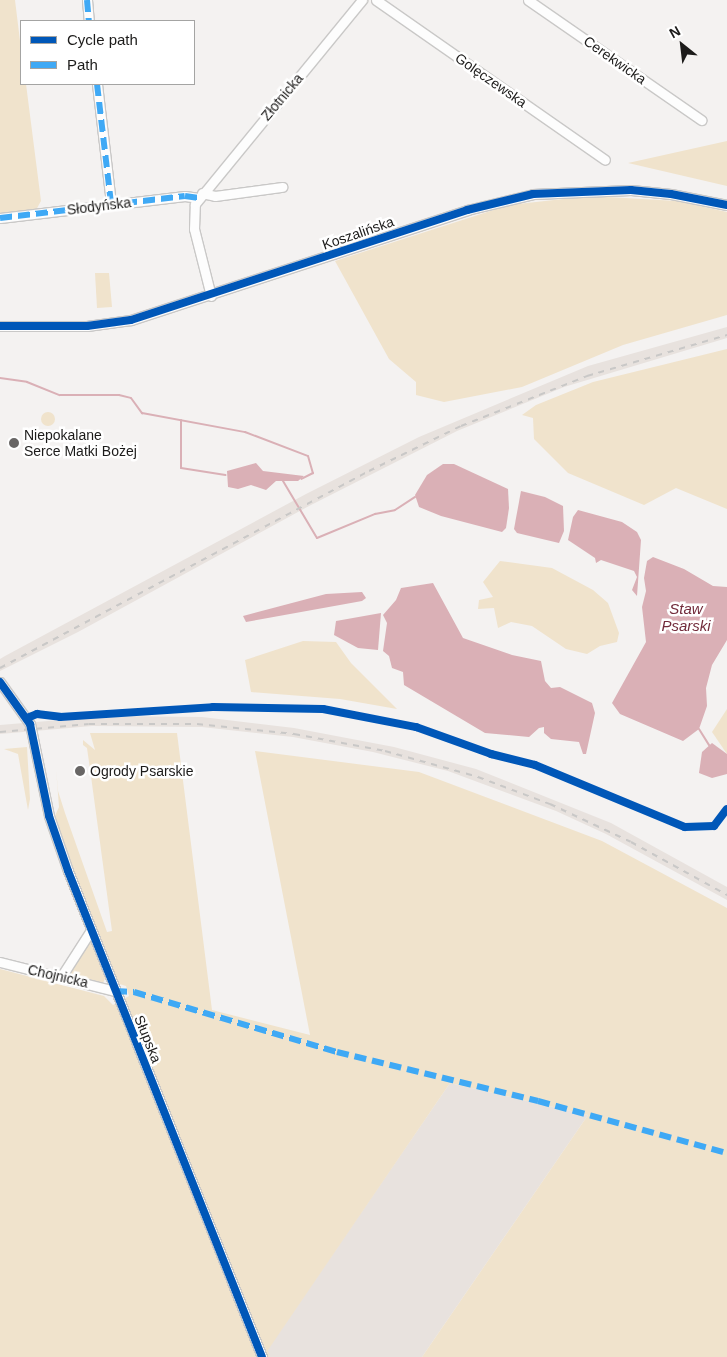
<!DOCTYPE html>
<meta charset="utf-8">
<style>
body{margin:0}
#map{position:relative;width:727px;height:1357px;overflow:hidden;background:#f4f2f1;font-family:Helvetica,sans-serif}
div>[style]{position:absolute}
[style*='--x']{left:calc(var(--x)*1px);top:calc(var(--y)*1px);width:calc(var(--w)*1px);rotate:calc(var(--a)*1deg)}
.built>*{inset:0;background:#e8e2de}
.green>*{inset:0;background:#f0e3cc}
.round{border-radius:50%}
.water>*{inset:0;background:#dab0b6}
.stream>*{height:2px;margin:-1px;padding:0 1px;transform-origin:1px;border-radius:1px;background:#dab0b6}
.roads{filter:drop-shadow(1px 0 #c9c8c7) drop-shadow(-1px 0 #c9c8c7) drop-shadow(0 1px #c9c8c7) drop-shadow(0 -1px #c9c8c7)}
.minor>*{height:9px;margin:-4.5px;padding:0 4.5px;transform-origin:4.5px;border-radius:4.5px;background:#fdfdfd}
.rail>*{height:2px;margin-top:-1px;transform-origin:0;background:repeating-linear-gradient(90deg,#c9c8c7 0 6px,transparent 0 12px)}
.quiet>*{height:6px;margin-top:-3px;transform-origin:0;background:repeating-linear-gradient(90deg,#3fa9f5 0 12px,transparent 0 18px)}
.cycleway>*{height:8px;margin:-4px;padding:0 4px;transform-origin:4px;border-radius:4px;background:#0057b8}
.dots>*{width:14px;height:14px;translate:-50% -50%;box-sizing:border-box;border:2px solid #fff;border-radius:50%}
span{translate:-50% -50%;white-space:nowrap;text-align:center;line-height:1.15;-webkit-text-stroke:5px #fff;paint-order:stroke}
.street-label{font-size:14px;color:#1c1b1a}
.poi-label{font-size:14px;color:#1c1b1a}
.left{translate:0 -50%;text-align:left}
.water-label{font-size:15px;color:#722b3b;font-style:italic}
.legend{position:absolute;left:20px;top:20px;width:175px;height:65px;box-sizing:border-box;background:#fff;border:1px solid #a4a4a3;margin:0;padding:6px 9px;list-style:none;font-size:15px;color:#1c1b1a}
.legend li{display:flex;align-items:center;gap:10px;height:25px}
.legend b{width:25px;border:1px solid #a4a4a3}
.north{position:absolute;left:657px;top:20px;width:50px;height:50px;-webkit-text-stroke:4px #fff;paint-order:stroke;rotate:331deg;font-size:14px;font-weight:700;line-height:20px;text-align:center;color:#1c1b1a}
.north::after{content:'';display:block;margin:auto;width:18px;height:22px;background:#1c1b1a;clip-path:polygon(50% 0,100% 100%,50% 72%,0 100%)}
</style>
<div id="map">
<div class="built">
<div style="clip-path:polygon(727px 327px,727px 338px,564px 387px,457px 431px,309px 506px,78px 632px,0 671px,0 659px,5px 656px,306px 494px,419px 437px,588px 366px)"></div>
<div style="clip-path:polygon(108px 716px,202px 717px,294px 728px,394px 747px,476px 769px,611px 823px,727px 887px,727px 900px,606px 834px,556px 811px,448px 771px,373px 752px,293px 737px,202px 727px,92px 726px,0 734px,0 725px)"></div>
<div style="clip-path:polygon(450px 1083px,588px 1115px,422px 1357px,270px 1357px,267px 1350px)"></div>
</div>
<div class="green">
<div style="clip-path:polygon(0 0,15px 0,21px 49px,21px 84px,26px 84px,41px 201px,36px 210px,0 217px)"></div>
<div style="clip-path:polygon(727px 141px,727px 186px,628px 163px)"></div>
<div style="clip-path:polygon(590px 196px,677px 201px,727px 212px,727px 315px,623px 345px,522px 387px,444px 402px,416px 395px,416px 382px,389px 359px,335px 261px,509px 205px)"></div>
<div style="clip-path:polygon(95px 273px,109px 273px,112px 307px,97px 308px)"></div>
<div style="clip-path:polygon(727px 349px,727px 509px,676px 488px,644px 505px,568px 473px,534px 439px,533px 418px,522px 415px,536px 405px,593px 382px)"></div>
<div class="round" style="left:41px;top:412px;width:14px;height:14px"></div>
<div style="clip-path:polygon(500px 561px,552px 568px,593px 590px,608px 603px,619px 633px,617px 642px,600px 646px,587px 654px,566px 649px,532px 626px,511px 622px,498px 628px,494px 608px,478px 609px,479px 600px,493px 597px,483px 582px)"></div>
<div style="clip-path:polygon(303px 641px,336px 642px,351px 663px,397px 709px,340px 699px,251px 692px,245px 660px)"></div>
<div style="clip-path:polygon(727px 709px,727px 754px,712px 732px)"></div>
<div style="clip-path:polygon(90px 733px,177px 733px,212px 1010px,310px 1035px,255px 751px,419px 772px,602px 841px,727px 908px,727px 1357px,422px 1357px,588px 1115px,450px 1083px,268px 1350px,270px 1357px,0 1357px,0 969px,104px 996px,113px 1005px,129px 996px,126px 986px,116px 983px,70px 869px,54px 818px,59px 807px,56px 768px,58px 791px,65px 813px,107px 932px,112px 931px,90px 769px,87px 748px,83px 745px,83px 740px,95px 750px)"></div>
<div style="clip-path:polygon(27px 747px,30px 799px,28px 810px,18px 754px,4px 749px)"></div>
<div style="clip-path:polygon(91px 943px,106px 976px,103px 983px,68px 973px,87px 944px)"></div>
</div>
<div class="water">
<div style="clip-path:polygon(256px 463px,263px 471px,304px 476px,298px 481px,276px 481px,266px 490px,251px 485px,238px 489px,228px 487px,227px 471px)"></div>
<div style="clip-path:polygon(443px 464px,454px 464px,508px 489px,509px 508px,506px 528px,502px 532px,441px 516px,419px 507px,415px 495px,427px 475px)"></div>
<div style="clip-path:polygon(521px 491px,545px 497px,563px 506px,564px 531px,559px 543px,517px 533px,514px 529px)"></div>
<div style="clip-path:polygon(578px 510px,622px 522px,637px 532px,641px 540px,637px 596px,632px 590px,637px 577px,634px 571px,601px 560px,596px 563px,595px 558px,568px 540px,573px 517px)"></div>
<div style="clip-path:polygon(653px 557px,684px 569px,713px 586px,727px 587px,727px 640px,712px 665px,706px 688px,707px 706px,699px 729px,683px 741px,620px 714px,612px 703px,646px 642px,642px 607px,646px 591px,644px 578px,647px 561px)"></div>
<div style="clip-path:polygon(433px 583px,463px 638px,512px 655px,541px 661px,545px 681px,551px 688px,560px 687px,592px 703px,595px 713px,586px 754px,583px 754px,579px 742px,551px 739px,544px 733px,544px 727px,539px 728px,529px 737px,485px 733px,404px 685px,403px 672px,392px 668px,389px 656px,383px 651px,387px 623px,383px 615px,396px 600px,401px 588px)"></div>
<div style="clip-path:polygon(362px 592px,366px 598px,362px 601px,246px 622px,243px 616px,326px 594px)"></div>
<div style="clip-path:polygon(381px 613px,378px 650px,358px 648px,334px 635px,336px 621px)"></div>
<div style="clip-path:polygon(712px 743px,727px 754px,727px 774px,712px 778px,699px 773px,702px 752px)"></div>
</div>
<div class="stream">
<div style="--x:0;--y:378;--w:27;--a:8"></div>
<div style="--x:27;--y:382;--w:35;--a:22"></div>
<div style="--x:60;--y:395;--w:59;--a:0"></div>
<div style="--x:119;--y:395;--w:12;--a:14"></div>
<div style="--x:131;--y:398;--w:19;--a:54"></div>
<div style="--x:142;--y:413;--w:105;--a:10.5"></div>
<div style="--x:245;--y:432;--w:67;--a:20.9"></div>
<div style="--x:308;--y:456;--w:18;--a:74"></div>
<div style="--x:313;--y:473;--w:13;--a:153"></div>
<div style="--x:181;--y:420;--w:48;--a:90"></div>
<div style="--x:181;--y:468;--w:45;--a:9"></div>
<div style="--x:283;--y:481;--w:66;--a:59.2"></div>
<div style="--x:317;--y:538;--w:63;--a:-22.5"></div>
<div style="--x:375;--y:514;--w:20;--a:-11"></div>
<div style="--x:395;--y:510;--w:24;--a:-33"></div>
<div style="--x:699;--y:729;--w:19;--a:58"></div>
</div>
<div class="roads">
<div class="minor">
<div style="--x:87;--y:0;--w:21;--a:85"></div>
<div style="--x:376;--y:0;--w:279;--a:34.9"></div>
<div style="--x:528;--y:0;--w:211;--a:34.7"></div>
<div style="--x:97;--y:84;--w:121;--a:83.3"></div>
<div style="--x:202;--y:193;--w:13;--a:13"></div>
<div style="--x:215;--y:196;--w:68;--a:-7.7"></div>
<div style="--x:0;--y:218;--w:186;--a:-6.8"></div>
<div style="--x:185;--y:196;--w:14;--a:8"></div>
<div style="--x:211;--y:296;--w:69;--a:-104.2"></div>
<div style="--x:194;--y:229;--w:25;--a:-88"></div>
<div style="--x:195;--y:204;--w:264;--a:-50.7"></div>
<div style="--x:0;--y:326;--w:87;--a:0"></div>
<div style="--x:87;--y:326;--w:44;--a:-7.8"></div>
<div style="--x:131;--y:320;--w:354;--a:-18.1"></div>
<div style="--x:467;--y:210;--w:68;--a:-13.6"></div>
<div style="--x:533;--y:194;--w:98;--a:-2.3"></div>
<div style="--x:631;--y:190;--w:40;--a:5.7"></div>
<div style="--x:671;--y:194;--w:57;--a:11.1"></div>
<div style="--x:0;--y:682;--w:52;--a:54.5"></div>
<div style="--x:30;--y:724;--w:94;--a:78.3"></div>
<div style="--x:49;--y:816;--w:58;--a:70.9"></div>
<div style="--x:68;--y:871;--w:523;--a:68.24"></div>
<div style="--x:0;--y:962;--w:119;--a:14.2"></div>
<div style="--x:61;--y:977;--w:56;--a:-57.4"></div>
</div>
</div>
<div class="rail">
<div style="--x:0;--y:668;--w:418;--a:-28.1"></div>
<div style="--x:369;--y:471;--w:102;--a:-26.1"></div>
<div style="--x:461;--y:426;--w:136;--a:-21.6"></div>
<div style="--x:587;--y:376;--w:146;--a:-16.3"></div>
<div style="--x:0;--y:732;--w:89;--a:-5.1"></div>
<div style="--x:89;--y:724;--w:108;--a:0"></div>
<div style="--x:197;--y:724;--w:98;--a:5.9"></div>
<div style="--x:294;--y:734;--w:93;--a:10.6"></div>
<div style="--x:385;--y:751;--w:97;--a:15.6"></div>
<div style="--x:478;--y:777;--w:77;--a:20.6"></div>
<div style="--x:550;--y:804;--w:89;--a:25.1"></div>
<div style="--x:631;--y:842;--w:110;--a:28.9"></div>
</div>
<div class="quiet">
<div style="--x:87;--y:0;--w:21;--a:85"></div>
<div style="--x:97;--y:84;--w:121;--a:83.3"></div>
<div style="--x:0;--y:218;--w:186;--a:-6.8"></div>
<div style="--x:185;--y:196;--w:14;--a:8"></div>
<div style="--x:115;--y:991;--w:19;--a:3"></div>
<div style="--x:134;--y:992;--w:212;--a:16.5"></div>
<div style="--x:337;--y:1052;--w:207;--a:13.7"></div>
<div style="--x:538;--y:1101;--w:196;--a:15.4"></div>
</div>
<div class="cycleway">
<div style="--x:0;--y:326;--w:87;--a:0"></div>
<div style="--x:87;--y:326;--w:44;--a:-7.8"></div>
<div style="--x:131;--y:320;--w:354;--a:-18.1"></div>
<div style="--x:467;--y:210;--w:68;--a:-13.6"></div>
<div style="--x:533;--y:194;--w:98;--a:-2.3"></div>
<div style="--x:631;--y:190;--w:40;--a:5.7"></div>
<div style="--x:671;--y:194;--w:57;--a:11.1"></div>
<div style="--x:0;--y:682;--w:52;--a:54.5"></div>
<div style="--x:30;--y:724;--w:94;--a:78.3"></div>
<div style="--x:49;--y:816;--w:58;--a:70.9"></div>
<div style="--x:68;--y:871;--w:523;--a:68.24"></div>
<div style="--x:27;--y:718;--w:11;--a:-22"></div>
<div style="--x:37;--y:714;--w:23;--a:7"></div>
<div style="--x:60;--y:717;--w:153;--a:-3.7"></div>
<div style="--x:213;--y:707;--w:110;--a:1"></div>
<div style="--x:323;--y:709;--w:95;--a:11"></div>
<div style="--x:416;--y:727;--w:80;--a:19.8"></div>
<div style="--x:491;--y:754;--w:45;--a:14"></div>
<div style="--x:535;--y:765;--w:162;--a:22.5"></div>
<div style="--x:685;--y:827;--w:29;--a:-2"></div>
<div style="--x:714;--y:826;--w:21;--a:-53"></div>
</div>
<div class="dots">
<div style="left:14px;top:443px;background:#686665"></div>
<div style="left:80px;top:771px;background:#686665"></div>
</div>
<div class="street-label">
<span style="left:615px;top:60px;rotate:35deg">Cerekwicka</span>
<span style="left:491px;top:80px;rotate:35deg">Golęczewska</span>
<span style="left:282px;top:97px;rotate:-50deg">Złotnicka</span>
<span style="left:99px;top:206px;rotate:-7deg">Słodyńska</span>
<span style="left:358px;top:233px;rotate:-19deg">Koszalińska</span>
<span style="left:58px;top:976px;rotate:13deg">Chojnicka</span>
<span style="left:148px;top:1039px;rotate:68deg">Słupska</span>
</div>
<div class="poi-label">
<span class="left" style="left:24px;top:443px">Niepokalane<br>Serce Matki Bożej</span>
<span class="left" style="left:90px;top:771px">Ogrody Psarskie</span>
</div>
<div class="water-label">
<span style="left:686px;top:617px">Staw<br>Psarski</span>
</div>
<ul class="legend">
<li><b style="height:6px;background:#0057b8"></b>Cycle path</li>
<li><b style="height:6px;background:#3fa9f5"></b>Path</li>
</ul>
<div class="north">N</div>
</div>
